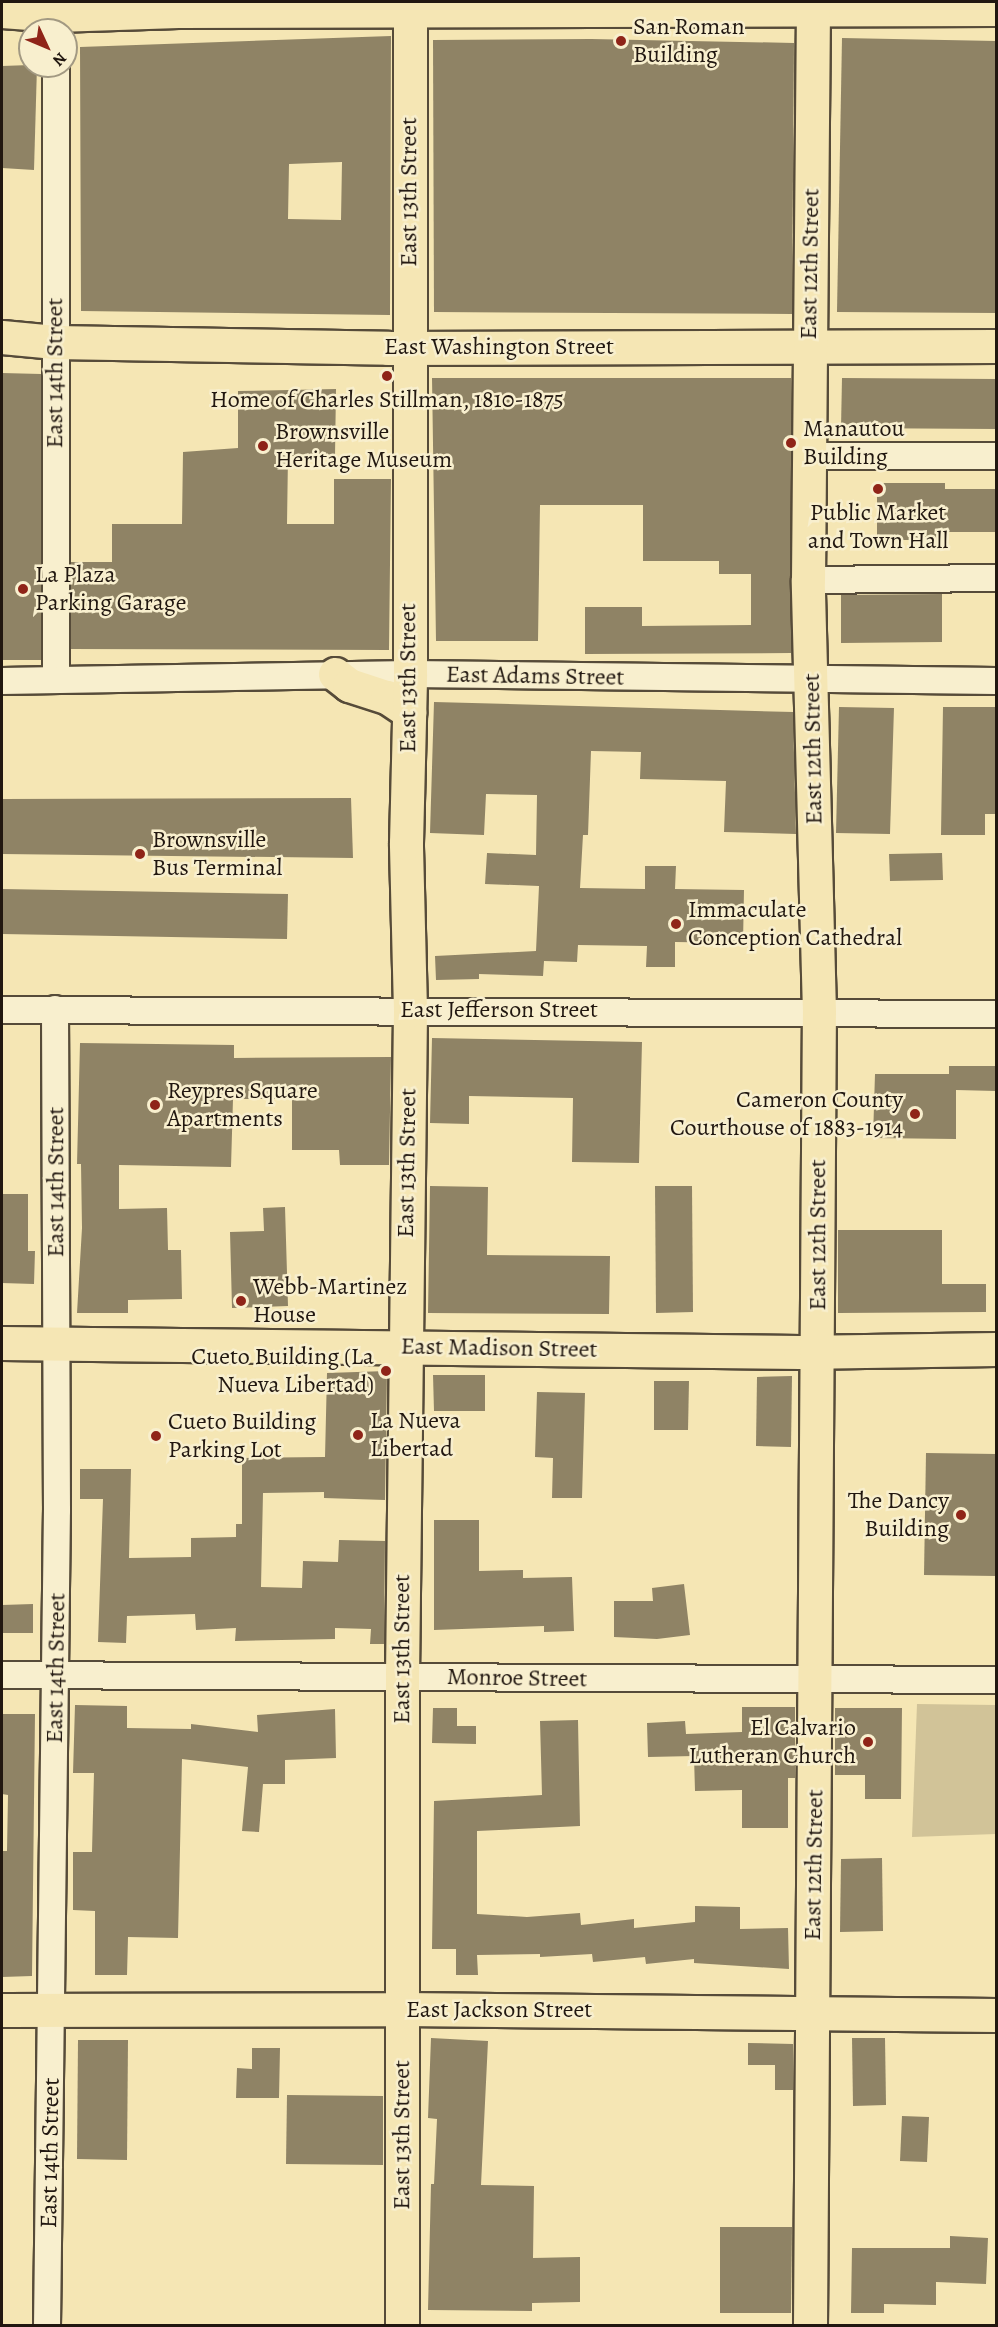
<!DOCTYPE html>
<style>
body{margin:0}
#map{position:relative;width:998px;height:2327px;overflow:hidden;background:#f5e6b4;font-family:Alegreya,serif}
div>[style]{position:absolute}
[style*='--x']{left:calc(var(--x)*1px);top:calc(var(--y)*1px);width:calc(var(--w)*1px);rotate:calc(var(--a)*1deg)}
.green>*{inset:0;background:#d1c398}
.building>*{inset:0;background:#8f8365}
.roads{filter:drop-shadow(2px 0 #564b39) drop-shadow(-2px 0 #564b39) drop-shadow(0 2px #564b39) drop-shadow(0 -2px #564b39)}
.minor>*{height:26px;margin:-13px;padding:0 13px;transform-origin:13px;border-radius:13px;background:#f8efce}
.major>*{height:33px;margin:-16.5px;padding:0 16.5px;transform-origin:16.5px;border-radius:16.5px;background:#f5e6b4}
.dots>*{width:16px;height:16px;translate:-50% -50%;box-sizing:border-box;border:3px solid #f8efce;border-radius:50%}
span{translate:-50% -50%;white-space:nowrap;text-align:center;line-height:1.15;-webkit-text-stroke:5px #f8efce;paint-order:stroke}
.poi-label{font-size:24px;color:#211710}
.left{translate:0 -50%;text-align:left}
.right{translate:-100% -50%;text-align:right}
.street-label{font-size:24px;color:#211710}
.frame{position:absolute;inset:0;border:3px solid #211710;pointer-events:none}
.north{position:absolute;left:18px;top:18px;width:60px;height:60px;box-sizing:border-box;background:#f8efce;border:2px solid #a29982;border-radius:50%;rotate:134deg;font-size:16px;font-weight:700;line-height:24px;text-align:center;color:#211710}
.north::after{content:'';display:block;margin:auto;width:21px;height:27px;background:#8f2418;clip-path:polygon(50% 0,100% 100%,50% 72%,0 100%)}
</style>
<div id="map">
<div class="green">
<div style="clip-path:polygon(917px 1704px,996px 1705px,996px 1834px,912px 1837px)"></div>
</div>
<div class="building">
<div style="clip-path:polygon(evenodd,391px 36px,390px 315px,81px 311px,80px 47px,391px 36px,342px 162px,341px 220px,288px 219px,289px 164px,342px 162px)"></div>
<div style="clip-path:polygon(842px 38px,996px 41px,996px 313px,837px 312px)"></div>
<div style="clip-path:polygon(591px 39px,794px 43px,792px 314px,434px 312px,433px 40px)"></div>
<div style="clip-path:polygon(30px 65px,37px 66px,34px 170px,2px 168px,2px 66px)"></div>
<div style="clip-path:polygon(2px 373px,41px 374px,41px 660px,2px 660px)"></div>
<div style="clip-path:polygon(432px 378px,791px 378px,791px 653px,585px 654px,585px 607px,642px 607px,642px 626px,751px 625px,751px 574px,719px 574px,719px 561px,643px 561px,643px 505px,540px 505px,538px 641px,436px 641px)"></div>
<div style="clip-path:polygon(842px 378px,996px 379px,996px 429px,841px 428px)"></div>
<div style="clip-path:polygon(336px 389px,335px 456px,288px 456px,287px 524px,334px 524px,334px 479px,391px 479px,389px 650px,71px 649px,71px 562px,112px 562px,112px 524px,182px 524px,183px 452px,238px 448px,238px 391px)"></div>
<div style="clip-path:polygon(877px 483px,945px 483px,945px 489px,996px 489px,996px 532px,940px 532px,941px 540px,877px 540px)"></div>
<div style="clip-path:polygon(942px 594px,942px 642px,841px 643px,841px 595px)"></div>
<div style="clip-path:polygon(434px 702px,793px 712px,796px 834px,724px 832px,726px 781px,640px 779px,641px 752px,591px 751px,588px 835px,583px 835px,580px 888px,645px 889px,645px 866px,676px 866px,675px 889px,744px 890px,743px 943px,675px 942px,675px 967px,646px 967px,647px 946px,578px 945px,577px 962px,544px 961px,543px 976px,479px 974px,479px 979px,436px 980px,435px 956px,536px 951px,539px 886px,485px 884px,487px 853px,536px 855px,537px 795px,486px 794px,484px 835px,430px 833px)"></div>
<div style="clip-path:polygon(839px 707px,894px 708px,890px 834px,836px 833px)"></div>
<div style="clip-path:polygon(943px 707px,996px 707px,996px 814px,985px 814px,985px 835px,941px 835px)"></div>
<div style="clip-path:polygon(351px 798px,353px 858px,2px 854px,2px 799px)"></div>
<div style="clip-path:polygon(942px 853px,943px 880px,890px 881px,889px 854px)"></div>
<div style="clip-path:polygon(2px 889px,288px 894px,287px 939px,2px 934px)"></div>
<div style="clip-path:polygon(432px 1038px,642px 1042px,639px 1163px,572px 1162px,573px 1098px,469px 1096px,469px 1124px,430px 1123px)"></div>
<div style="clip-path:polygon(80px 1043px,234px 1045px,234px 1058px,391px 1057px,389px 1165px,340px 1165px,339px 1150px,292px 1150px,292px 1099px,233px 1099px,231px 1167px,119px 1165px,119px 1209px,167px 1208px,168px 1250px,181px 1250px,182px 1299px,128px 1300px,128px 1313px,77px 1313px,82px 1228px,81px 1164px,77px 1164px)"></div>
<div style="clip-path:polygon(949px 1066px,996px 1066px,996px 1091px,956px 1090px,956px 1139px,873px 1138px,875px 1074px,949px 1074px)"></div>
<div style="clip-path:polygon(430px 1186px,488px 1187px,487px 1255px,610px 1256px,609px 1314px,428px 1313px)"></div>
<div style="clip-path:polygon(655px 1186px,692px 1186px,693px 1312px,656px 1313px)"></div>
<div style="clip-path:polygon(2px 1194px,28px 1194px,28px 1251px,35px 1251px,34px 1284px,2px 1283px)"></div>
<div style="clip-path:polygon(285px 1207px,288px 1306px,232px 1308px,230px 1232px,264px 1231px,263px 1208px)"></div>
<div style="clip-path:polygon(838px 1230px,942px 1230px,942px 1284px,986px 1284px,986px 1312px,838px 1313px)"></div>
<div style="clip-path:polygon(387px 1371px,385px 1500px,324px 1498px,324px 1492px,263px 1493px,261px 1587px,302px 1588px,303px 1561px,338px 1562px,339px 1540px,385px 1541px,384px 1644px,370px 1644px,371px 1629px,335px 1628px,335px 1639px,235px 1641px,236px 1628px,196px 1630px,195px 1614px,127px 1616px,126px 1643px,98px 1642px,103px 1499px,80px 1499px,80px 1469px,131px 1469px,129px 1558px,191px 1557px,191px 1538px,236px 1537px,236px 1524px,242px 1524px,242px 1458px,325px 1457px,327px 1373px)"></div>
<div style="clip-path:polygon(433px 1375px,485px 1375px,485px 1411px,434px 1411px)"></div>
<div style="clip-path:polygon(792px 1376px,791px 1447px,756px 1446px,757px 1377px)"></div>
<div style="clip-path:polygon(654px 1381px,689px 1381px,688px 1430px,654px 1430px)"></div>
<div style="clip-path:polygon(537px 1392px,585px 1393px,582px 1498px,552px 1498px,553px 1458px,535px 1457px)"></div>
<div style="clip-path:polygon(926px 1453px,996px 1454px,996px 1576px,924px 1575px)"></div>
<div style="clip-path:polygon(434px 1520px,479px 1520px,479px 1571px,523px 1570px,523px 1578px,572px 1577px,574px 1631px,544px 1632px,544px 1626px,434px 1630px)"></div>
<div style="clip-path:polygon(684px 1584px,690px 1635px,657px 1639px,614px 1637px,614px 1601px,653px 1601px,652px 1588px)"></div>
<div style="clip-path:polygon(33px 1604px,33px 1633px,2px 1633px,2px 1605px)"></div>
<div style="clip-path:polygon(75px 1705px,127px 1706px,127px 1728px,191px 1729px,191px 1724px,258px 1732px,257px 1715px,335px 1709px,336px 1758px,285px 1760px,285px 1784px,263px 1784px,259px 1832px,242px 1831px,248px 1767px,182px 1759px,178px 1938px,128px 1937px,127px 1975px,95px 1975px,95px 1911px,73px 1910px,73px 1852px,92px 1852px,94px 1773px,73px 1773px)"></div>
<div style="clip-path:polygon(742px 1707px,795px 1707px,795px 1778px,788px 1778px,788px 1828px,742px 1828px,742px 1790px,695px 1791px,694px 1756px,648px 1757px,647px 1723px,685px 1721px,686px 1734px,742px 1732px)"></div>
<div style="clip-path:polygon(433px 1708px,457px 1708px,457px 1726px,476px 1726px,476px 1744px,432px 1743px)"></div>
<div style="clip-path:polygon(835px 1708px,902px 1708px,901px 1799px,865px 1799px,865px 1775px,835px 1775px)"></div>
<div style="clip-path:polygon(2px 1714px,35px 1714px,32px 1976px,2px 1977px,2px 1851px,7px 1851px,8px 1795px,2px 1794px)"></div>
<div style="clip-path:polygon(578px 1720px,580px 1826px,477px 1831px,477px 1914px,527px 1917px,580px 1913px,581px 1925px,634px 1919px,634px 1928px,695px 1922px,695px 1906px,740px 1907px,740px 1929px,788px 1928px,789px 1969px,694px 1963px,694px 1959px,646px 1964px,645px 1957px,593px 1962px,592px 1954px,540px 1957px,540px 1954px,477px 1955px,478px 1975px,456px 1975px,456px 1949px,432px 1949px,434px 1801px,542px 1795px,540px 1721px)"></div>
<div style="clip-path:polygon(882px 1858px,883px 1931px,840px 1932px,841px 1859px)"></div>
<div style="clip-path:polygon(431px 2038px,488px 2041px,481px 2185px,534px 2186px,533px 2258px,580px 2257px,580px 2302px,532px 2303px,532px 2311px,428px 2310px,431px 2184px,434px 2184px,437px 2119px,428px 2118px)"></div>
<div style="clip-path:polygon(852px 2038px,885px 2038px,886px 2105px,853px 2106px)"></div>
<div style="clip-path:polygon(78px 2040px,128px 2040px,127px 2160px,77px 2159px)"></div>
<div style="clip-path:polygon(748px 2043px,793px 2044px,793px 2090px,775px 2090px,775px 2065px,748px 2065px)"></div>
<div style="clip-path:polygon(252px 2048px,280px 2048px,279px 2098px,236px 2098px,237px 2068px,252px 2069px)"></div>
<div style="clip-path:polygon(287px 2095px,383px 2096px,383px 2165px,286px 2164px)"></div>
<div style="clip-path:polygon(902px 2116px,929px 2117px,927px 2162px,900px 2161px)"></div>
<div style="clip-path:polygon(720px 2227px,792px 2227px,791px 2313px,720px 2313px)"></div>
<div style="clip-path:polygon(950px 2236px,988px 2238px,986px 2284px,936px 2282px,936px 2305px,884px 2304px,884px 2313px,851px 2313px,852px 2248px,950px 2248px)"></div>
</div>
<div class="roads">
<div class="minor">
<div style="--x:811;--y:456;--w:185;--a:0"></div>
<div style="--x:808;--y:580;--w:188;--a:-0.6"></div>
<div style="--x:56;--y:680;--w:614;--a:-90"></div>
<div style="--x:2;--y:681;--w:408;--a:-1"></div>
<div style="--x:410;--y:674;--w:586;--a:0.68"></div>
<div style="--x:2;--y:1010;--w:994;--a:0.23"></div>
<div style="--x:2;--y:1675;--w:994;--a:0.29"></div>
<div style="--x:47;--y:2326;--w:816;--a:-89.3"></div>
<div style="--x:57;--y:1510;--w:501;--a:-90.23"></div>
</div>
<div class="major">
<div style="--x:2;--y:11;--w:54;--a:4.2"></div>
<div style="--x:56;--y:15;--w:122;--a:-1.9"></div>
<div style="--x:178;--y:11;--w:818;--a:-0.14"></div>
<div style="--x:2;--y:337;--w:53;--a:5.4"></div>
<div style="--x:55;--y:342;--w:333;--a:1"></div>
<div style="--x:388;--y:348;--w:608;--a:-0.19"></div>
<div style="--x:335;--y:674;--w:18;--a:38"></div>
<div style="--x:349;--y:685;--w:40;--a:18"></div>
<div style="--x:387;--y:697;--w:27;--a:34"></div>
<div style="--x:2;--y:1343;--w:798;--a:0.65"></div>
<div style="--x:800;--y:1352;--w:196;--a:-0.9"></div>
<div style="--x:2;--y:2010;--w:401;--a:-0.1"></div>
<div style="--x:403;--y:2009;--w:593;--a:0.58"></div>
<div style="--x:402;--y:2326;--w:650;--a:-90"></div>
<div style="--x:402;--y:1676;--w:666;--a:-89.31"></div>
<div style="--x:410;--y:1010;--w:167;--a:-91.4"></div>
<div style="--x:406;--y:843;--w:169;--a:-88.6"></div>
<div style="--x:410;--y:674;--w:672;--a:-90"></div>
<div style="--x:810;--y:2326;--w:1314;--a:-89.61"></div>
<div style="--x:819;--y:1012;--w:432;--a:-91.5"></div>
<div style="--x:808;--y:580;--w:578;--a:-89.5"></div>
</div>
</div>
<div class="dots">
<div style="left:621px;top:41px;background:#8f2418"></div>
<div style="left:387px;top:376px;background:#8f2418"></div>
<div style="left:791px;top:443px;background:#8f2418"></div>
<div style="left:263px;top:446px;background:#8f2418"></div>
<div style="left:878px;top:489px;background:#8f2418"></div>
<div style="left:23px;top:589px;background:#8f2418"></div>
<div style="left:140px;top:854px;background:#8f2418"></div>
<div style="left:676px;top:924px;background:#8f2418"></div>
<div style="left:155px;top:1105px;background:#8f2418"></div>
<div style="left:915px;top:1114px;background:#8f2418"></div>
<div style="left:241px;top:1301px;background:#8f2418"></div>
<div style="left:386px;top:1371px;background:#8f2418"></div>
<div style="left:358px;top:1435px;background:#8f2418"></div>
<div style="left:156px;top:1436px;background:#8f2418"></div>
<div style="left:961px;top:1515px;background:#8f2418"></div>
<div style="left:868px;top:1742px;background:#8f2418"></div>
</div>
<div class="poi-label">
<span class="left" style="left:633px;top:41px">San Roman<br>Building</span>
<span style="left:387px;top:400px">Home of Charles Stillman, 1810-1875</span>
<span class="left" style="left:803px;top:443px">Manautou<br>Building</span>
<span class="left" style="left:275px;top:446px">Brownsville<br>Heritage Museum</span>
<span style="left:878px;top:527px">Public Market<br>and Town Hall</span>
<span class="left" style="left:35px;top:589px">La Plaza<br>Parking Garage</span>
<span class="left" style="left:152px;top:854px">Brownsville<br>Bus Terminal</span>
<span class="left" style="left:688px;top:924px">Immaculate<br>Conception Cathedral</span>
<span class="left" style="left:167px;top:1105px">Reypres Square<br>Apartments</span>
<span class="right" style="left:903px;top:1114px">Cameron County<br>Courthouse of 1883-1914</span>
<span class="left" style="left:253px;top:1301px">Webb-Martinez<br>House</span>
<span class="right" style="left:374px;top:1371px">Cueto Building (La<br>Nueva Libertad)</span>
<span class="left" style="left:370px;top:1435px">La Nueva<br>Libertad</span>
<span class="left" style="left:168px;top:1436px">Cueto Building<br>Parking Lot</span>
<span class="right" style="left:949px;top:1515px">The Dancy<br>Building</span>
<span class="right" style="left:856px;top:1742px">El Calvario<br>Lutheran Church</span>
</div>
<div class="street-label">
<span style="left:409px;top:192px;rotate:-90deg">East 13th Street</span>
<span style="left:810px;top:264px;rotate:-89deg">East 12th Street</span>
<span style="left:499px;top:347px">East Washington Street</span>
<span style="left:55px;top:373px;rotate:-90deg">East 14th Street</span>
<span style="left:535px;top:676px;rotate:1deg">East Adams Street</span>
<span style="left:408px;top:678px;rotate:-90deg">East 13th Street</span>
<span style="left:813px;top:749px;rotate:-91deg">East 12th Street</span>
<span style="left:499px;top:1010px">East Jefferson Street</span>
<span style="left:407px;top:1163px;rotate:-89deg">East 13th Street</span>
<span style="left:56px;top:1182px;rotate:-90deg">East 14th Street</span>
<span style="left:818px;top:1235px;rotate:-90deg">East 12th Street</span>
<span style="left:499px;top:1348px;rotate:1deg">East Madison Street</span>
<span style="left:402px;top:1649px;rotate:-90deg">East 13th Street</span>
<span style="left:56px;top:1668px;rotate:-89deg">East 14th Street</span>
<span style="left:517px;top:1678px;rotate:1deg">Monroe Street</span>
<span style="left:814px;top:1865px;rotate:-89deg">East 12th Street</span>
<span style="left:499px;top:2010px">East Jackson Street</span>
<span style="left:402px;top:2135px;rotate:-90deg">East 13th Street</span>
<span style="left:50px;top:2153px;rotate:-89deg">East 14th Street</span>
</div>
<div class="frame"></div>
<div class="north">N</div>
</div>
